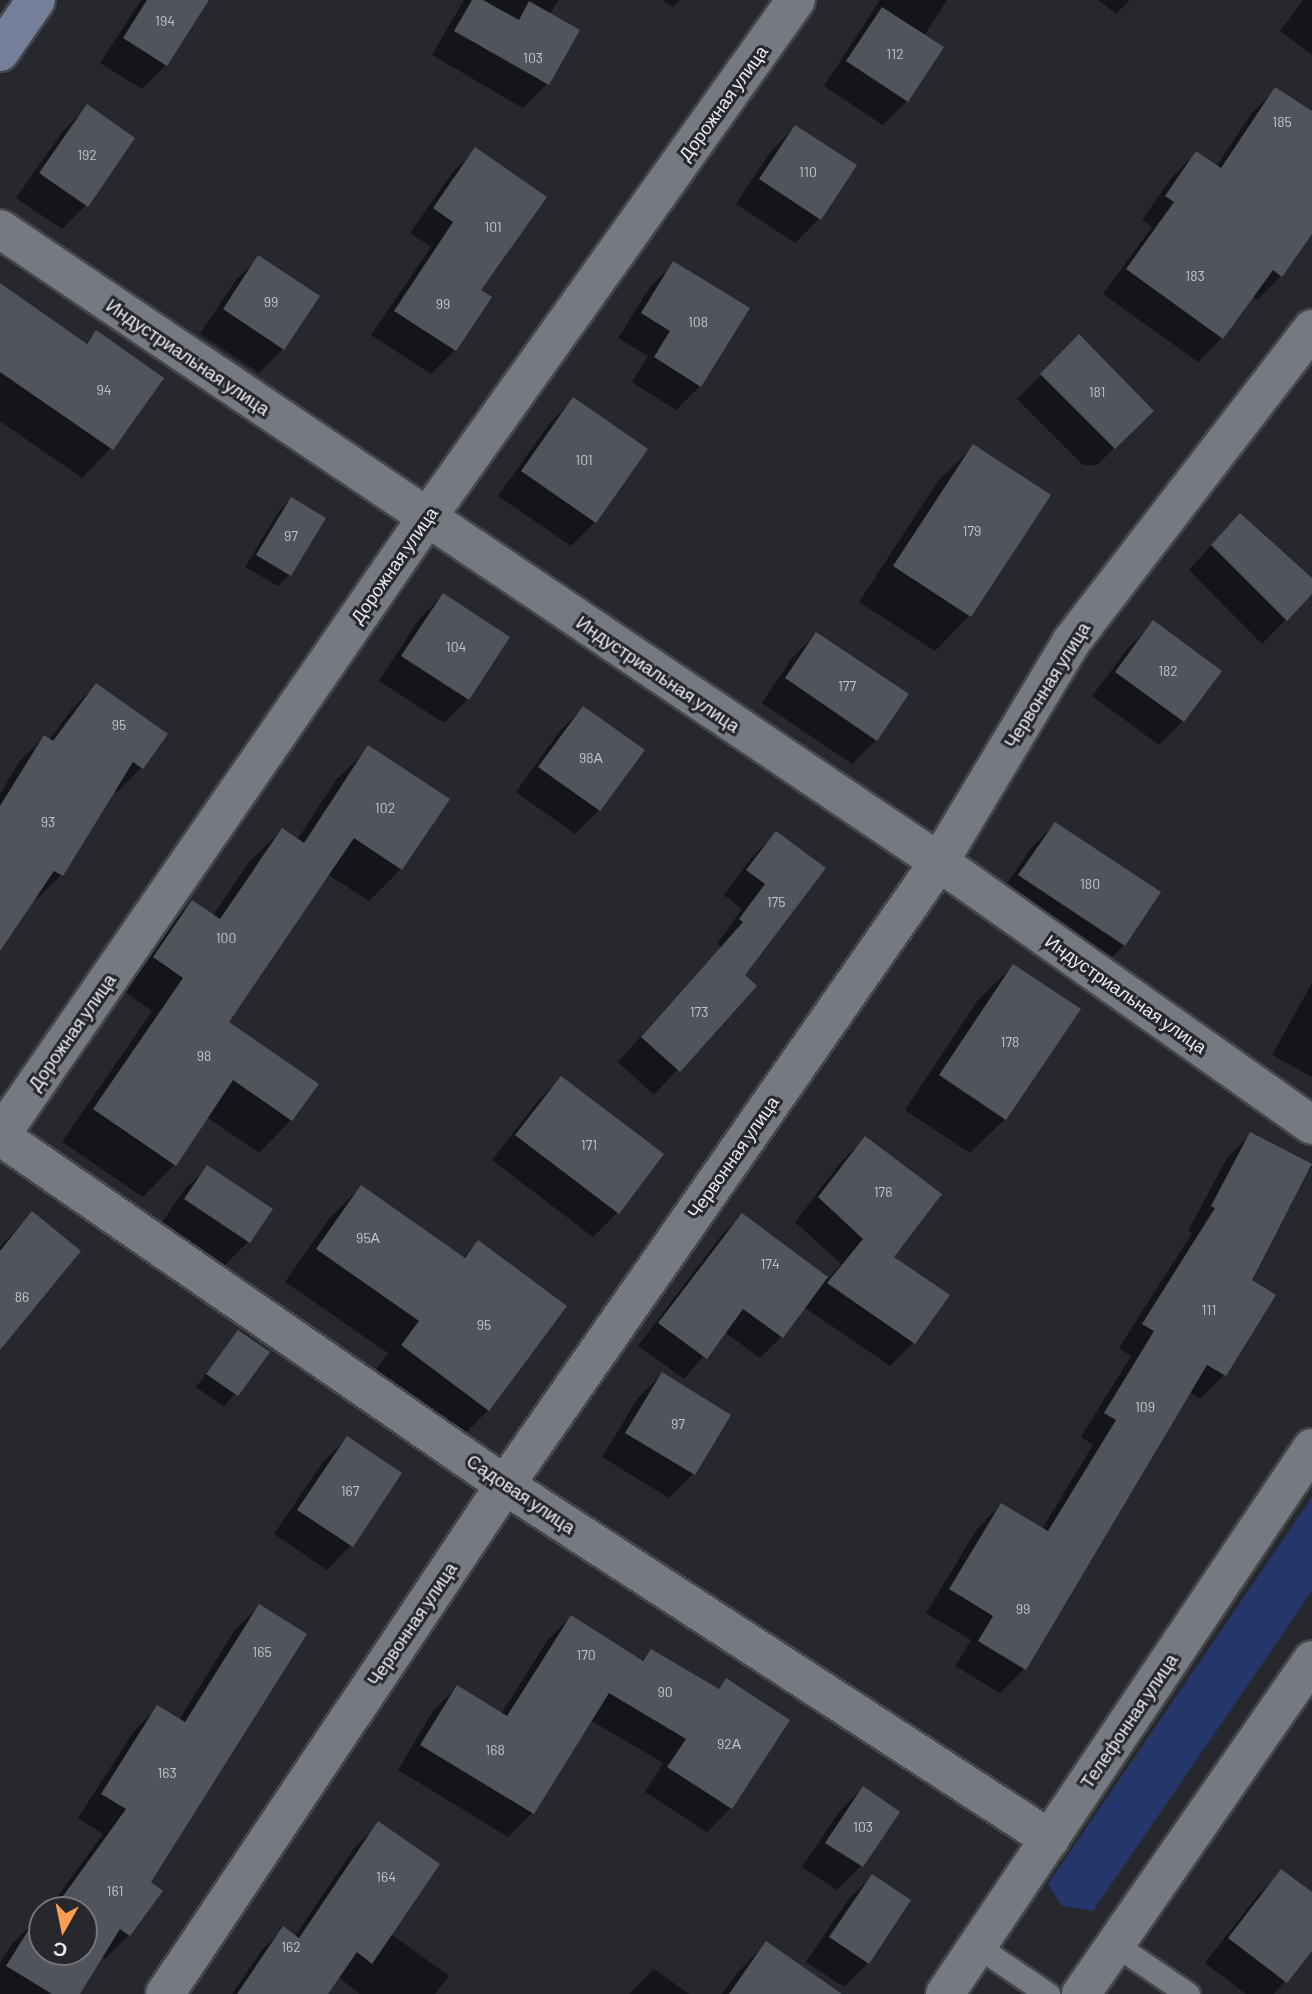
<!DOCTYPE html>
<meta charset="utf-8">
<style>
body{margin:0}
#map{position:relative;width:1312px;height:1994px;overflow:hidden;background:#26282d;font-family:Barlow,sans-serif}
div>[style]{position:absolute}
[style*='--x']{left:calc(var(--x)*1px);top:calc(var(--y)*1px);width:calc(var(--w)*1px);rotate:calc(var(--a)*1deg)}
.green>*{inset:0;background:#25366b}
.shadow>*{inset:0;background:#0007}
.building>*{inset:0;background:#51545a}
.roads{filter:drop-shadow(2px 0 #44464a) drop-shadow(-2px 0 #44464a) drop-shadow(0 2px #44464a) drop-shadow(0 -2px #44464a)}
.lane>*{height:23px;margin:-11.5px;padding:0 11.5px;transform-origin:11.5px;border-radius:11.5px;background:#76797f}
.street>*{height:38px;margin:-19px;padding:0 19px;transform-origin:19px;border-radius:19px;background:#76797f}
.secondary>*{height:38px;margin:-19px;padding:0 19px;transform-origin:19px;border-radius:19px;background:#757f9a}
span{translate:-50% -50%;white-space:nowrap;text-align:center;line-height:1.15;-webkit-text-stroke:6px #26282d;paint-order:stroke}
.number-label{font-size:14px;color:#c4c6ca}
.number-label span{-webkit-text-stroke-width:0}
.street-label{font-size:18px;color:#eaecef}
.north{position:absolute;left:28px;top:1896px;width:70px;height:70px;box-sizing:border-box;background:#26282d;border:2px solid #74767b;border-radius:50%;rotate:189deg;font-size:19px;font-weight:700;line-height:28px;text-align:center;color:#eaecef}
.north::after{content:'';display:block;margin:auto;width:24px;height:32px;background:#fb9e51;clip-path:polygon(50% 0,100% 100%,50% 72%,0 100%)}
</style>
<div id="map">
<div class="green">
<div style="clip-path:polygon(1312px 1497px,1312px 1591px,1093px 1911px,1062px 1906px,1048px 1884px)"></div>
</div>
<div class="shadow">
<div style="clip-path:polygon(141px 0,198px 0,166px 65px,142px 89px,100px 63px)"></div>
<div style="clip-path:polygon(464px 0,559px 0,549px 15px,547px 84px,523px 108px,432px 55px)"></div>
<div style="clip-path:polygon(662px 0,680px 0,673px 7px)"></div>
<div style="clip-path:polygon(880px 0,947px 0,924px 36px,907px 101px,883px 125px,824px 86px)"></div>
<div style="clip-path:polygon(1098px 0,1130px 0,1116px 14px)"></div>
<div style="clip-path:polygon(1303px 0,1312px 0,1312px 55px,1280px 31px)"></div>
<div style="clip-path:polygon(1276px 89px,1312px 113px,1312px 229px,1281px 276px,1257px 300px,1252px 296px,1222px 338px,1198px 362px,1103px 294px,1152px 227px,1142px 220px,1172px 177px,1196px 153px,1216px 167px,1252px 113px)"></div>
<div style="clip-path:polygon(87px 107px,86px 205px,62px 229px,16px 198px,63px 131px)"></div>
<div style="clip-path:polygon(795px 127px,819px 219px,795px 243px,736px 204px,771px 151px)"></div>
<div style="clip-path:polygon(476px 149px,479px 290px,455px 350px,431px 374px,371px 335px,431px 247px,410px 233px,452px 173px)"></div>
<div style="clip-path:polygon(259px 257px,283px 349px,259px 373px,200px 334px,235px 281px)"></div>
<div style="clip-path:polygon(674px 263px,700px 386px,676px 410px,632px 382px,648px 356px,618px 338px,650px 287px)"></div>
<div style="clip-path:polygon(0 285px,85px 344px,96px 333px,111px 448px,82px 478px,0 421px)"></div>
<div style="clip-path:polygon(1079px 337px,1152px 411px,1097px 465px,1083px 465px,1017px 399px)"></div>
<div style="clip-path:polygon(573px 400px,595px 522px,571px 546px,498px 496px,549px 424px)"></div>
<div style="clip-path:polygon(973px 447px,1048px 496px,969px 616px,935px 651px,859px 602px,938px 481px)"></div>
<div style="clip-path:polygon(291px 499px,290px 574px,278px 586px,245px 567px,279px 511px)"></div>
<div style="clip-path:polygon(1216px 540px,1312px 580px,1312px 592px,1262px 644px,1189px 570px)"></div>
<div style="clip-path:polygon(443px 595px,468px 699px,444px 723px,379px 681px,419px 619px)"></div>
<div style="clip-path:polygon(1153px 623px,1183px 721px,1159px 745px,1092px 696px,1129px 647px)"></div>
<div style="clip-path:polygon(816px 634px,876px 740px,852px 764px,762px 703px,792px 658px)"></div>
<div style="clip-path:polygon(96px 685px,141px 768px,117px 792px,114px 789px,61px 875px,37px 899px,34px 897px,0 948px,0 794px,20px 761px,44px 737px,49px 740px,72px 709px)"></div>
<div style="clip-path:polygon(583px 708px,642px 750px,599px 810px,575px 834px,516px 792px,559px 732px)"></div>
<div style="clip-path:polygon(369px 748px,401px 869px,369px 901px,327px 874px,226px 1022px,291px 1120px,259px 1153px,207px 1117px,175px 1164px,143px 1197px,62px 1142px,152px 1011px,122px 990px,160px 934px,192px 902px,213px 916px,249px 862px,282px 830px,297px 840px,336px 780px)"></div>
<div style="clip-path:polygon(1055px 824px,1124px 945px,1100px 969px,996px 900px,1031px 848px)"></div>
<div style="clip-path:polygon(776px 833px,823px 868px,743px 976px,755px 986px,654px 1095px,618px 1062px,721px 947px,717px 944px,742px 909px,724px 895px,752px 857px)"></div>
<div style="clip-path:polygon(1013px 966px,1005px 1119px,970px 1153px,905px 1110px,978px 1000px)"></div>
<div style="clip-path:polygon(1312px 983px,1312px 1077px,1272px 1055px)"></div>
<div style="clip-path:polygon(561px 1078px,662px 1154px,617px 1213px,593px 1237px,492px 1160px,537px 1102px)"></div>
<div style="clip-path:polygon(1251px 1134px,1312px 1166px,1250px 1281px,1274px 1296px,1224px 1375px,1200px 1399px,1189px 1392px,1024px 1669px,1000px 1693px,955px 1666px,971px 1640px,926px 1613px,977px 1529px,1001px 1505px,1042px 1529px,1093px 1445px,1081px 1437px,1131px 1356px,1119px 1348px,1192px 1233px,1188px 1231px,1227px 1158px)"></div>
<div style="clip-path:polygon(865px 1138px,914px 1342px,890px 1366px,804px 1307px,781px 1337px,760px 1358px,724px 1332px,684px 1379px,638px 1346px,721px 1236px,742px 1215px,828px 1279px,841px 1264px,795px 1222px,841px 1162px)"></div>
<div style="clip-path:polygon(207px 1167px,270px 1210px,248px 1242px,224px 1266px,161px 1224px,183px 1191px)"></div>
<div style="clip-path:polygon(361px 1187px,463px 1258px,478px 1242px,488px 1410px,457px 1442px,370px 1378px,388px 1353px,285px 1282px,329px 1219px)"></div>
<div style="clip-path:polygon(32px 1214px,0 1347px,0 1247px)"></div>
<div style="clip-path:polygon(238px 1332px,267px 1352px,224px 1407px,196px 1387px)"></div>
<div style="clip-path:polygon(662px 1374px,693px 1474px,669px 1498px,602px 1457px,638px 1398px)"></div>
<div style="clip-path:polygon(347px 1438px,351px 1545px,327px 1570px,274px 1534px,323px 1462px)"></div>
<div style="clip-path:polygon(259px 1606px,148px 1883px,160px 1891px,129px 1935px,105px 1959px,101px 1957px,78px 1994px,0 1994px,0 1963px,12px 1944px,36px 1920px,39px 1922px,42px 1918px,42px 1952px,84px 1952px,84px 1910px,48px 1910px,103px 1834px,78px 1818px,134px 1731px,158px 1707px,179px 1720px,235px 1630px)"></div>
<div style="clip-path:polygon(571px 1617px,640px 1662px,651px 1651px,717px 1690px,726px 1681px,731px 1808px,707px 1832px,645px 1792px,663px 1763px,590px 1720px,532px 1813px,508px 1837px,398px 1770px,433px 1711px,457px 1687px,501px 1714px,547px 1641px)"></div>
<div style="clip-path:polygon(863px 1788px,898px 1812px,861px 1866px,837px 1890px,802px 1867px,839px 1812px)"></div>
<div style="clip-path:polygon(379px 1824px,391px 1934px,449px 1976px,435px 1994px,360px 1994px,338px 1977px,326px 1994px,232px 1994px,261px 1951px,283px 1929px,295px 1936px,356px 1846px)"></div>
<div style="clip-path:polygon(1282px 1871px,1312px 1894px,1312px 1948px,1274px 1994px,1246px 1994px,1205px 1963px,1258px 1895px)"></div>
<div style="clip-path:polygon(872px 1876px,868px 1963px,844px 1987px,806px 1962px,848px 1900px)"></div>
<div style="clip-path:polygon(766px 1943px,793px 1994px,722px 1994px,736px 1974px)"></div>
<div style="clip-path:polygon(654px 1969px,689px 1994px,629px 1994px)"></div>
</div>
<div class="building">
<div style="clip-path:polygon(147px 0,209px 0,167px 66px,123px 38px)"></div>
<div style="clip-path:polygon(472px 0,483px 0,519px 20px,529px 1px,580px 30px,549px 85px,454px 31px)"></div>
<div style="clip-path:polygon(882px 7px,944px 47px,908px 102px,846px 61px)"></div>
<div style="clip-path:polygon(1275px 87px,1312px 111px,1312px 234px,1282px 277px,1273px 270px,1223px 339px,1126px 269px,1174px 202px,1165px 196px,1196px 151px,1221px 168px)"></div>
<div style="clip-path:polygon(87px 104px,135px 138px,88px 207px,39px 173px)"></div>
<div style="clip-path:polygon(795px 125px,857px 165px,821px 220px,759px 179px)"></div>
<div style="clip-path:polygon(475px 147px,547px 197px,481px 290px,492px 297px,456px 351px,394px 311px,453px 222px,433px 208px)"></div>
<div style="clip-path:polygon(258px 255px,320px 296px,284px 350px,223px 309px)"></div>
<div style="clip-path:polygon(673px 261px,750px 308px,701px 387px,654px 357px,670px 331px,641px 313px)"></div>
<div style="clip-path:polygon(0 283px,87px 344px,96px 330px,164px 378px,113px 450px,0 372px)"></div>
<div style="clip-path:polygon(1079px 334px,1154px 411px,1115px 449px,1040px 374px)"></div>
<div style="clip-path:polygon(573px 397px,648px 449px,596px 523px,521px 471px)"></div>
<div style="clip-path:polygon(973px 444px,1051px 495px,971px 617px,893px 566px)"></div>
<div style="clip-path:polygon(291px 497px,326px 518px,291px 576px,256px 555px)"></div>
<div style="clip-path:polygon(1240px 513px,1312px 578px,1312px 594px,1287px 621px,1211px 545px)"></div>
<div style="clip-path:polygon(443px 593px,510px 637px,469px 700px,401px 656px)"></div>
<div style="clip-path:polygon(1153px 620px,1222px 671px,1184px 722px,1115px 672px)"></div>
<div style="clip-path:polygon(816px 632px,909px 694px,877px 741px,785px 678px)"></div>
<div style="clip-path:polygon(96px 683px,168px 734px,143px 769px,133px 762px,63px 876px,54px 871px,0 951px,0 806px,44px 735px,53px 741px)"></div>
<div style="clip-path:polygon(583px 706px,645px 750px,600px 811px,538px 767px)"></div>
<div style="clip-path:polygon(368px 745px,450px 799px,402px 870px,354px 838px,229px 1022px,319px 1084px,292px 1121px,233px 1080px,176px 1166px,93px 1109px,183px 978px,153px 957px,192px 900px,220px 919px,282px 828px,304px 843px)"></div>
<div style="clip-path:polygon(1055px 822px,1161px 892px,1125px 946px,1018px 875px)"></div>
<div style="clip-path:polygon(776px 831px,826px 868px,745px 975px,757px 986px,680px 1072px,641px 1037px,743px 922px,739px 919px,765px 884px,746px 870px)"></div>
<div style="clip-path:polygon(1013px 964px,1081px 1009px,1006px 1120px,939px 1075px)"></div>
<div style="clip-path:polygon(561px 1076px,664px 1154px,619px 1214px,515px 1135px)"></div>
<div style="clip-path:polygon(1250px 1132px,1312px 1164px,1252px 1280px,1276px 1295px,1226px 1376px,1207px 1365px,1026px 1670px,978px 1641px,993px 1616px,949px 1589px,1001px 1503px,1048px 1531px,1116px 1420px,1104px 1413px,1154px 1331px,1142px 1324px,1215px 1208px,1211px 1206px)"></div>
<div style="clip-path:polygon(865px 1136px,942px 1194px,894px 1257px,950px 1295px,915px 1344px,827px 1283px,863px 1239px,818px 1197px)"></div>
<div style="clip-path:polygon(207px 1165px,273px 1209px,250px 1243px,184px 1199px)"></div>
<div style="clip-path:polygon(361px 1185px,465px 1258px,478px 1240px,567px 1306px,489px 1411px,401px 1345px,419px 1321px,316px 1249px)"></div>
<div style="clip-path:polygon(32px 1211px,81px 1251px,0 1350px,0 1251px)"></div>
<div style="clip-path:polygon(742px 1213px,828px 1277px,783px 1338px,743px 1309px,707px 1359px,658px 1323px)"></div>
<div style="clip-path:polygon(238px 1330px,270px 1352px,238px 1396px,206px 1374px)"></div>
<div style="clip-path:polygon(662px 1372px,731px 1415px,695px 1475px,625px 1433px)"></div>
<div style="clip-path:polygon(347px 1436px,402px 1473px,353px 1547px,297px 1510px)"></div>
<div style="clip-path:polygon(259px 1604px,307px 1634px,151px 1882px,163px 1891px,130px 1936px,120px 1929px,80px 1994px,52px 1994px,6px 1966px,36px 1918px,42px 1922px,42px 1952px,84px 1952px,84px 1910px,53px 1910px,126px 1809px,101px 1794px,157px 1705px,185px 1722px)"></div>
<div style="clip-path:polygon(571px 1615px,643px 1661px,651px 1649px,719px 1689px,726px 1678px,790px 1720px,732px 1809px,667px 1767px,686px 1739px,609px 1693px,534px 1814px,420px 1745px,457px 1685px,507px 1716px)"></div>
<div style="clip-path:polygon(863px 1786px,900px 1812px,863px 1867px,825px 1843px)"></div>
<div style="clip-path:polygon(378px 1821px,440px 1864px,372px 1964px,357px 1952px,328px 1994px,237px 1994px,283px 1926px,299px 1938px)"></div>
<div style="clip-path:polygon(1281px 1869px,1312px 1892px,1312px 1951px,1287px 1983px,1228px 1938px)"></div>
<div style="clip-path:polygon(872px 1874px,911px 1900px,869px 1964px,829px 1937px)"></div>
<div style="clip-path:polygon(766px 1941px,842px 1994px,729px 1994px)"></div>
</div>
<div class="roads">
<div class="lane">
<div style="--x:1116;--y:1945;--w:87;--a:34.2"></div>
<div style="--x:977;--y:1946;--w:86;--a:34.1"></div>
</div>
<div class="street">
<div style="--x:0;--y:229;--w:1132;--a:33.98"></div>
<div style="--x:939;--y:862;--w:456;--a:35.2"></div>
<div style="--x:0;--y:1136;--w:750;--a:-55.38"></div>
<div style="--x:426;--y:519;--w:637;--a:-54.51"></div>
<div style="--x:0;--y:1136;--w:614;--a:34.65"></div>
<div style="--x:505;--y:1485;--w:650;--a:33.01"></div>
<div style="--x:165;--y:1994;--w:612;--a:-56.26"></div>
<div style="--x:505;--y:1485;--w:759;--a:-55.14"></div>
<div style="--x:939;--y:862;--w:257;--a:-59"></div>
<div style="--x:1071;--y:642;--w:395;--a:-52.4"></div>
<div style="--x:945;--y:1994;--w:658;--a:-56.09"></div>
<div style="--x:1081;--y:1994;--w:406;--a:-55.3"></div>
</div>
<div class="secondary">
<div style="--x:0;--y:52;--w:63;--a:-55.3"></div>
</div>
</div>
<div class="number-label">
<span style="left:165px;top:21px">194</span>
<span style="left:895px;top:54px">112</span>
<span style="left:533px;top:58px">103</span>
<span style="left:1282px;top:122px">185</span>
<span style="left:87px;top:155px">192</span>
<span style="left:808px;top:172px">110</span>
<span style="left:493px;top:227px">101</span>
<span style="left:1195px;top:276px">183</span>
<span style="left:271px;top:302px">99</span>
<span style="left:443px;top:304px">99</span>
<span style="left:698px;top:322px">108</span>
<span style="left:104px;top:390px">94</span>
<span style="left:1097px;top:392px">181</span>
<span style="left:584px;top:460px">101</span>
<span style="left:972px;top:531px">179</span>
<span style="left:291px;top:536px">97</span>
<span style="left:456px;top:647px">104</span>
<span style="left:1168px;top:671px">182</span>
<span style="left:847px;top:686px">177</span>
<span style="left:119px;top:725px">95</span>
<span style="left:591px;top:758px">98А</span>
<span style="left:385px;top:808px">102</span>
<span style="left:48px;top:822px">93</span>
<span style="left:1090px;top:884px">180</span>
<span style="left:776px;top:902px">175</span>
<span style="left:226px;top:938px">100</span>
<span style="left:699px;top:1012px">173</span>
<span style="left:1010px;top:1042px">178</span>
<span style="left:204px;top:1056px">98</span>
<span style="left:589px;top:1145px">171</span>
<span style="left:883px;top:1192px">176</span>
<span style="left:368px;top:1238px">95А</span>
<span style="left:770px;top:1264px">174</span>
<span style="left:22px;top:1297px">86</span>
<span style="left:1209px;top:1310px">111</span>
<span style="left:484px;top:1325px">95</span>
<span style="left:1145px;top:1407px">109</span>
<span style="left:678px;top:1424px">97</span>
<span style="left:350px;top:1491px">167</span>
<span style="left:1023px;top:1609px">99</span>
<span style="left:262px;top:1652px">165</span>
<span style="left:586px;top:1655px">170</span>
<span style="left:665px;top:1692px">90</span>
<span style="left:729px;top:1744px">92А</span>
<span style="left:495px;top:1750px">168</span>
<span style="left:167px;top:1773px">163</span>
<span style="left:863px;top:1827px">103</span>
<span style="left:386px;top:1877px">164</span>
<span style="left:115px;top:1891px">161</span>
<span style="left:291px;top:1947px">162</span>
</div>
<div class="street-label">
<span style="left:723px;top:103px;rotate:-54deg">Дорожная улица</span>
<span style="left:188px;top:357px;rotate:34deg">Индустриальная улица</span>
<span style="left:394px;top:565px;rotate:-55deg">Дорожная улица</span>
<span style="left:658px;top:674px;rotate:34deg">Индустриальная улица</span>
<span style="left:1047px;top:685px;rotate:-58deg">Червонная улица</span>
<span style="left:1126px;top:994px;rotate:35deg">Индустриальная улица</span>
<span style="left:72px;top:1032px;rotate:-55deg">Дорожная улица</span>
<span style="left:733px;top:1157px;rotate:-55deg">Червонная улица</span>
<span style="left:521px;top:1494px;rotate:34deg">Садовая улица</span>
<span style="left:412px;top:1624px;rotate:-56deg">Червонная улица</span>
<span style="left:1129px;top:1721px;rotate:-56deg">Телефонная улица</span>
</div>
<div class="north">С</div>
</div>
